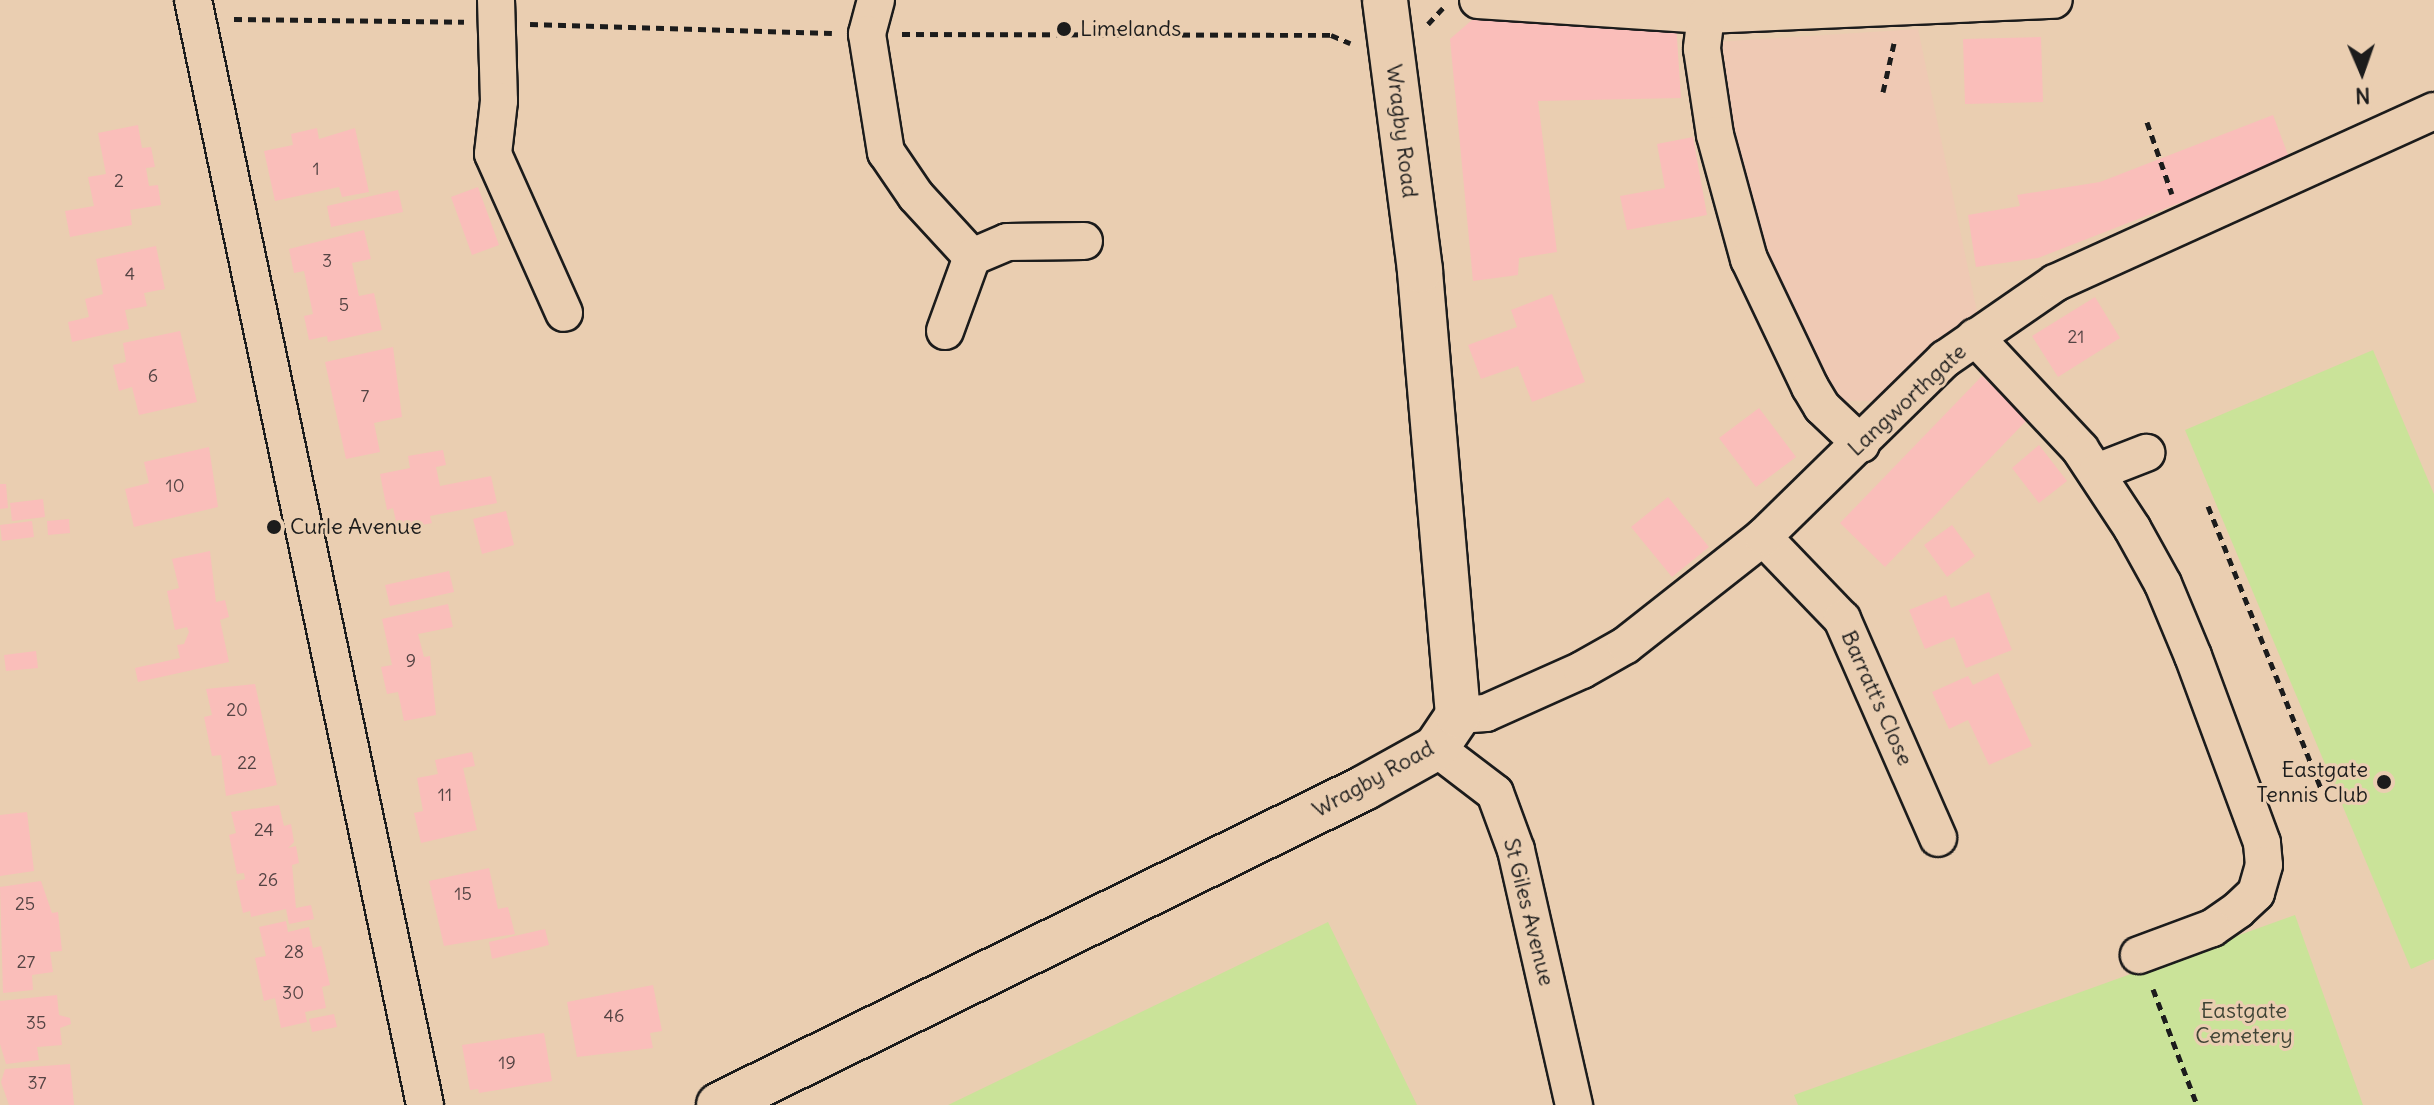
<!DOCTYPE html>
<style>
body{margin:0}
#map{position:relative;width:2434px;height:1105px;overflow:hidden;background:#eaceb1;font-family:Delius,sans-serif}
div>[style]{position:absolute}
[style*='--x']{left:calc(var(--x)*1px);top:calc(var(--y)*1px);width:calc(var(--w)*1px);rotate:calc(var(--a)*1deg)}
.built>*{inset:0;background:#efc9b4}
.green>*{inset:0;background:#cae399}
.building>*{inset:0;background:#fabeba}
.path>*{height:5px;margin-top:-2.5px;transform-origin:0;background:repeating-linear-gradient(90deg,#1c1c1c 0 8px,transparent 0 14px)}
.roads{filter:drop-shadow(2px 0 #1c1c1c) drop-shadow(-2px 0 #1c1c1c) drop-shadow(0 2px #1c1c1c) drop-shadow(0 -2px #1c1c1c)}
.minor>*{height:36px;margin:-18px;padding:0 18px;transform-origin:18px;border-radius:18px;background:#eaceb1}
.major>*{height:44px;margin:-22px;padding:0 22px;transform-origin:22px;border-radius:22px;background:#eaceb1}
.dots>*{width:22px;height:22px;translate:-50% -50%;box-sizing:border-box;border:4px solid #eaceb1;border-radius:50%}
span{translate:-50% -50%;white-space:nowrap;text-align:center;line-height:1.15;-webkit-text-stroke:6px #eaceb1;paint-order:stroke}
.number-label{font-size:18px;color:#544444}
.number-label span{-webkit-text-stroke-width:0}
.poi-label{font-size:22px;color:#1c1c1c}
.left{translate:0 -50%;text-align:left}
.right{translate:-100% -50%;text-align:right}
.street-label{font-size:22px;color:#1c1c1c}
.park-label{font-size:22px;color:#3f4435}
.north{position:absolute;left:2322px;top:32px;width:80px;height:80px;-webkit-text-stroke:6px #eaceb1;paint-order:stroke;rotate:178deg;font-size:22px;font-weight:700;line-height:32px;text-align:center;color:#1c1c1c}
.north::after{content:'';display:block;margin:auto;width:28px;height:36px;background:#1c1c1c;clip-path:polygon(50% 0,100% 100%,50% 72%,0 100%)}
</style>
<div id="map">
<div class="built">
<div style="clip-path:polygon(1918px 29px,1979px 321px,1893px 393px,1875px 401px,1845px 401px,1833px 395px,1777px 293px,1732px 148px,1715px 42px)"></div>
</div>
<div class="green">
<div style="clip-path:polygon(2373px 350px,2434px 494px,2434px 959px,2411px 969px,2185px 430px)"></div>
<div style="clip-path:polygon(2295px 915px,2363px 1105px,1798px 1105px,1794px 1095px)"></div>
<div style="clip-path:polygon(1328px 922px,1417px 1105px,947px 1105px,948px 1105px)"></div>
</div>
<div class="building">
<div style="clip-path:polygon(1472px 20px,1676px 23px,1681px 98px,1538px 101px,1557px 252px,1519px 258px,1518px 275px,1473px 281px,1450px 39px)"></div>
<div style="clip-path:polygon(2041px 37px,2043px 102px,1965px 104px,1963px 39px)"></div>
<div style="clip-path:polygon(2273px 115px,2290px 160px,2038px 258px,1976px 267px,1968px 215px,2020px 206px,2017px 195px,2100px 182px)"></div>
<div style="clip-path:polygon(138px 125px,142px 148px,151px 147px,155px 167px,146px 168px,149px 186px,158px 185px,161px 205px,130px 210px,132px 225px,70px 237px,65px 211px,94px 206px,88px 177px,106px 174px,98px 133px)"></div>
<div style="clip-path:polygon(317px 128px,319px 139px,355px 128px,369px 192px,342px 197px,339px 187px,275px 201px,264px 151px,293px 145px,291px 134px)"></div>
<div style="clip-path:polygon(1693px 137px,1707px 215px,1627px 230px,1620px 196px,1665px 188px,1657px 144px)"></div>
<div style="clip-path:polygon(478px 187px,499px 245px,472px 255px,451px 197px)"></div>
<div style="clip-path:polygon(398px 190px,403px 212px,331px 227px,327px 206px)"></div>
<div style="clip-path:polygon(364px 230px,371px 259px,352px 263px,359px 296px,374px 293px,382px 330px,328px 342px,327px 336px,309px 340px,304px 316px,313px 314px,304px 271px,294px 273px,289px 249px)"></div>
<div style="clip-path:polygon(156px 246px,165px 289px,144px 293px,147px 306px,125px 310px,129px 329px,72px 342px,68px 322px,89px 317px,85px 299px,103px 294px,96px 259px)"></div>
<div style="clip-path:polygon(1552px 294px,1585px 382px,1532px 402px,1518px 366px,1481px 379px,1468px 345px,1517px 327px,1511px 310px)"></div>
<div style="clip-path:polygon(2095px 297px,2120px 338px,2058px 377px,2032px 336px)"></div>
<div style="clip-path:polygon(180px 331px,197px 402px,139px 415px,132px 387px,119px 391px,113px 365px,126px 362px,123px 343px)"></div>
<div style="clip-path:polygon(393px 347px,402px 417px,374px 423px,380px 452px,346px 459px,325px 362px)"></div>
<div style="clip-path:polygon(1982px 376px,2027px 420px,1885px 567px,1840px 523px)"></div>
<div style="clip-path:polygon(1759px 408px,1796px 457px,1756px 487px,1719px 438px)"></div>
<div style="clip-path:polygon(2039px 445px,2067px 481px,2039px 503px,2012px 468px)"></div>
<div style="clip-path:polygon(209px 447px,218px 507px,134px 527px,125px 489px,149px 483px,144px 462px)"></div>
<div style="clip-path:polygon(443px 450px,446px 465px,436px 467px,440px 486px,491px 476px,497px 503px,430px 516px,432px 523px,398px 530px,393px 508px,387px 510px,380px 474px,410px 468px,408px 456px)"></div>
<div style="clip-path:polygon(0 484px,6px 484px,8px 508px,0 509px)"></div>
<div style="clip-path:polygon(1668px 497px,1709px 547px,1672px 577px,1631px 527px)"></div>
<div style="clip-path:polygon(43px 499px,45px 517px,12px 521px,10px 503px)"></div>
<div style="clip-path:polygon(506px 511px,514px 545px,482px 554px,473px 519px)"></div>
<div style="clip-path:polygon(69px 519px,70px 533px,48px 535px,47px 521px)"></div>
<div style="clip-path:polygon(32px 521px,34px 537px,2px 541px,0 525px)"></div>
<div style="clip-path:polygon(1952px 525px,1975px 556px,1947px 577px,1924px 545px)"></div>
<div style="clip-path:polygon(210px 551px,216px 602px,225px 600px,229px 617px,220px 620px,229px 662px,138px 682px,135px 668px,180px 658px,177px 645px,184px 644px,189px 632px,187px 627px,175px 630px,167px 591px,179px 588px,172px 559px)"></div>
<div style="clip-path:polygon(449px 571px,454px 592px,390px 606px,385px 585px)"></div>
<div style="clip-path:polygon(1989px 592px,2012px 650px,1966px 668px,1954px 637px,1925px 649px,1909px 610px,1946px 595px,1951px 608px)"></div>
<div style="clip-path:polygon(448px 604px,453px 627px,418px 634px,424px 657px,430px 656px,436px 715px,404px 721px,398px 692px,387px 694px,381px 667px,392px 665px,382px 619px)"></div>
<div style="clip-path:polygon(36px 651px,38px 668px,6px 671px,4px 655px)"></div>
<div style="clip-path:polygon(1998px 673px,2032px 746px,1989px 765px,1968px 720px,1949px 729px,1932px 692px,1968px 676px,1973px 685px)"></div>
<div style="clip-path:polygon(255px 684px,277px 785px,226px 796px,221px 755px,212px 756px,204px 717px,212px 715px,206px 689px)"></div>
<div style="clip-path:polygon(472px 752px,475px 766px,463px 768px,477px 830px,421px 843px,414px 813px,423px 811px,417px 778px,438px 774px,435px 760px)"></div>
<div style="clip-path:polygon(279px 805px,284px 826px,291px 824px,294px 842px,288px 848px,296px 846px,299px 863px,292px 865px,296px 908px,311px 905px,314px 919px,289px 924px,286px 909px,251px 917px,250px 911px,243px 913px,236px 881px,245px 879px,244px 873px,237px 874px,229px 835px,236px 833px,231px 812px)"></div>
<div style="clip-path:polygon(27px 812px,34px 871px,0 876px,0 815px)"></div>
<div style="clip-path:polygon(489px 868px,498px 909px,508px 907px,515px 934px,444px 946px,429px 881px)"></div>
<div style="clip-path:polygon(41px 881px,52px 913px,58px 912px,62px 951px,50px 952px,53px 972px,32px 975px,33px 990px,3px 993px,0 887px)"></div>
<div style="clip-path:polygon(286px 921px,288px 932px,309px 927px,313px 948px,321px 946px,330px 985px,322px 987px,326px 1008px,305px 1012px,307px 1022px,281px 1028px,275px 998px,264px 1001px,255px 958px,266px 956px,259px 927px)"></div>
<div style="clip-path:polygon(545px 929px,549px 945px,492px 959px,489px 942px)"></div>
<div style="clip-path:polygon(653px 985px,662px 1031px,650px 1033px,653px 1048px,577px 1057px,567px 1002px)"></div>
<div style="clip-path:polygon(57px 995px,59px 1015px,70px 1018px,71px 1024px,60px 1028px,62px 1045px,37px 1047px,39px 1060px,6px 1064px,0 1044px,0 1001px)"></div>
<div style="clip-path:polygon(334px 1014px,337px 1027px,312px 1032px,309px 1019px)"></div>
<div style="clip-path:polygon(544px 1033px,552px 1081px,479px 1093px,478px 1089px,470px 1090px,462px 1045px)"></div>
<div style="clip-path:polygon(70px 1064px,74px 1105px,9px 1105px,1px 1082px,5px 1069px)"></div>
</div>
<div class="path">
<div style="--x:234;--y:19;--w:230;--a:0.7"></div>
<div style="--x:530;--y:24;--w:302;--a:1.7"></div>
<div style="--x:1428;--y:24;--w:22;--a:-47"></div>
<div style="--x:902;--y:34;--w:429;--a:0.1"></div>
<div style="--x:1331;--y:35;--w:21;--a:23"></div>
<div style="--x:1883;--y:92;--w:50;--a:-77.3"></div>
<div style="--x:2147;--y:122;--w:76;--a:70.9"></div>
<div style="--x:2208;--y:506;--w:304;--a:68.2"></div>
<div style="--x:2153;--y:989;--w:124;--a:69.2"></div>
</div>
<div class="roads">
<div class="minor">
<div style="--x:193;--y:0;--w:1129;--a:78.14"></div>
<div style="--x:496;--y:0;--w:101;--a:88.3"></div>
<div style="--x:499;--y:101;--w:53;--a:96.5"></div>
<div style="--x:493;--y:154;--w:174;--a:65.9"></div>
<div style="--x:876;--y:0;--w:35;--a:105"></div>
<div style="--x:867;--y:34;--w:120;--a:80.9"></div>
<div style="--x:886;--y:152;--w:53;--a:55.7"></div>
<div style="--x:916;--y:196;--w:83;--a:47.4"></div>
<div style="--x:1478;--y:0;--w:228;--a:3.8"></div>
<div style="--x:1706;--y:15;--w:348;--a:-2.5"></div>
<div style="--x:1706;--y:15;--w:34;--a:97"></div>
<div style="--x:1702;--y:49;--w:87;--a:81.4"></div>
<div style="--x:1715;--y:135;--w:129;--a:74.7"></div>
<div style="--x:1749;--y:259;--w:142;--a:64.5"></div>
<div style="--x:1810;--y:387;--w:23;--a:59"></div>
<div style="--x:1822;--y:407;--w:54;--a:43.5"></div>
<div style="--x:945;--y:331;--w:79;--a:-70"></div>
<div style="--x:972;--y:257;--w:38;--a:-23"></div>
<div style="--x:1007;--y:242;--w:77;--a:-0.7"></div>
<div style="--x:1975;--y:337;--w:154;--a:46.8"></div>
<div style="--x:2080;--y:449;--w:95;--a:56.6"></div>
<div style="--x:2132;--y:528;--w:64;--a:61"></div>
<div style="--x:2163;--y:584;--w:78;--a:67.4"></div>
<div style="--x:2193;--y:656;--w:199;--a:69.7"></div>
<div style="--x:2262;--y:843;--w:22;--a:85"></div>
<div style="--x:2264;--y:865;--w:29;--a:106"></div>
<div style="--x:2256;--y:893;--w:25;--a:137"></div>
<div style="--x:2238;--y:910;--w:32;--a:145"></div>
<div style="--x:2212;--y:928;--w:78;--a:159.7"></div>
<div style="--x:2097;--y:472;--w:53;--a:-21.2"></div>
<div style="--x:1763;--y:537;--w:114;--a:46.1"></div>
<div style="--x:1842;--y:619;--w:239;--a:66.3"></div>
<div style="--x:1458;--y:715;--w:28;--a:-4"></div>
<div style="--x:1486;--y:713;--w:105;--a:-24.1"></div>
<div style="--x:1582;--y:670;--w:51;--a:-29.6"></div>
<div style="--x:1626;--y:645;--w:174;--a:-38.2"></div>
<div style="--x:1763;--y:537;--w:255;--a:-44.4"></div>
<div style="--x:1945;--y:359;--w:134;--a:-34.6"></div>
<div style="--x:2055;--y:283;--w:416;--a:-24.4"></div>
<div style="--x:1436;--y:748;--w:74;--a:37.3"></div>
<div style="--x:1495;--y:793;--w:61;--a:69.8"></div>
<div style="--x:1516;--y:850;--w:262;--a:77.2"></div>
</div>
<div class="major">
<div style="--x:719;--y:1105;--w:719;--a:-26.17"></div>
<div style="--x:1364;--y:788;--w:82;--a:-29.1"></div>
<div style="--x:1436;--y:748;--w:40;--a:-56"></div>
<div style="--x:1458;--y:715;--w:447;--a:-94.9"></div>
<div style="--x:1420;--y:270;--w:272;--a:-97.4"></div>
</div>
</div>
<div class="dots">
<div style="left:1064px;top:29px;background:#1c1c1c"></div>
<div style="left:274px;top:527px;background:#1c1c1c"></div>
<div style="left:2384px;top:782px;background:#1c1c1c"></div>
</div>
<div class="number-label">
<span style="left:316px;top:169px">1</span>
<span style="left:119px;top:181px">2</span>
<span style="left:327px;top:261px">3</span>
<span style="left:130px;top:274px">4</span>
<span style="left:344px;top:305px">5</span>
<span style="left:2076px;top:337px">21</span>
<span style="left:153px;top:376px">6</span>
<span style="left:365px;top:396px">7</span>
<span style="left:175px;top:486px">10</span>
<span style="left:411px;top:661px">9</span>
<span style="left:237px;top:710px">20</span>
<span style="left:247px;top:763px">22</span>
<span style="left:445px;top:795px">11</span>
<span style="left:264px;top:830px">24</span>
<span style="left:268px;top:880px">26</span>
<span style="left:463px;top:894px">15</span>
<span style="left:25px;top:904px">25</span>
<span style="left:294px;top:952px">28</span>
<span style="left:26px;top:962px">27</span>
<span style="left:293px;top:993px">30</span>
<span style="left:614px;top:1016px">46</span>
<span style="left:36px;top:1023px">35</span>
<span style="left:507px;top:1063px">19</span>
<span style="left:37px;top:1083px">37</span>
</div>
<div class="poi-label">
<span class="left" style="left:1080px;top:29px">Limelands</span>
<span class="left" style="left:290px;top:527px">Curle Avenue</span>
<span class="right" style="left:2368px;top:782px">Eastgate<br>Tennis Club</span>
</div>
<div class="street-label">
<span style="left:1402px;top:131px;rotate:83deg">Wragby Road</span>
<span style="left:1907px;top:400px;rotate:-43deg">Langworthgate</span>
<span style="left:1877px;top:698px;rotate:66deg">Barratt's Close</span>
<span style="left:1373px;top:779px;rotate:-29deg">Wragby Road</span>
<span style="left:1529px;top:912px;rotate:76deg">St Giles Avenue</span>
</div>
<div class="park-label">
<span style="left:2244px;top:1023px">Eastgate<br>Cemetery</span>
</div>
<div class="north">N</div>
</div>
